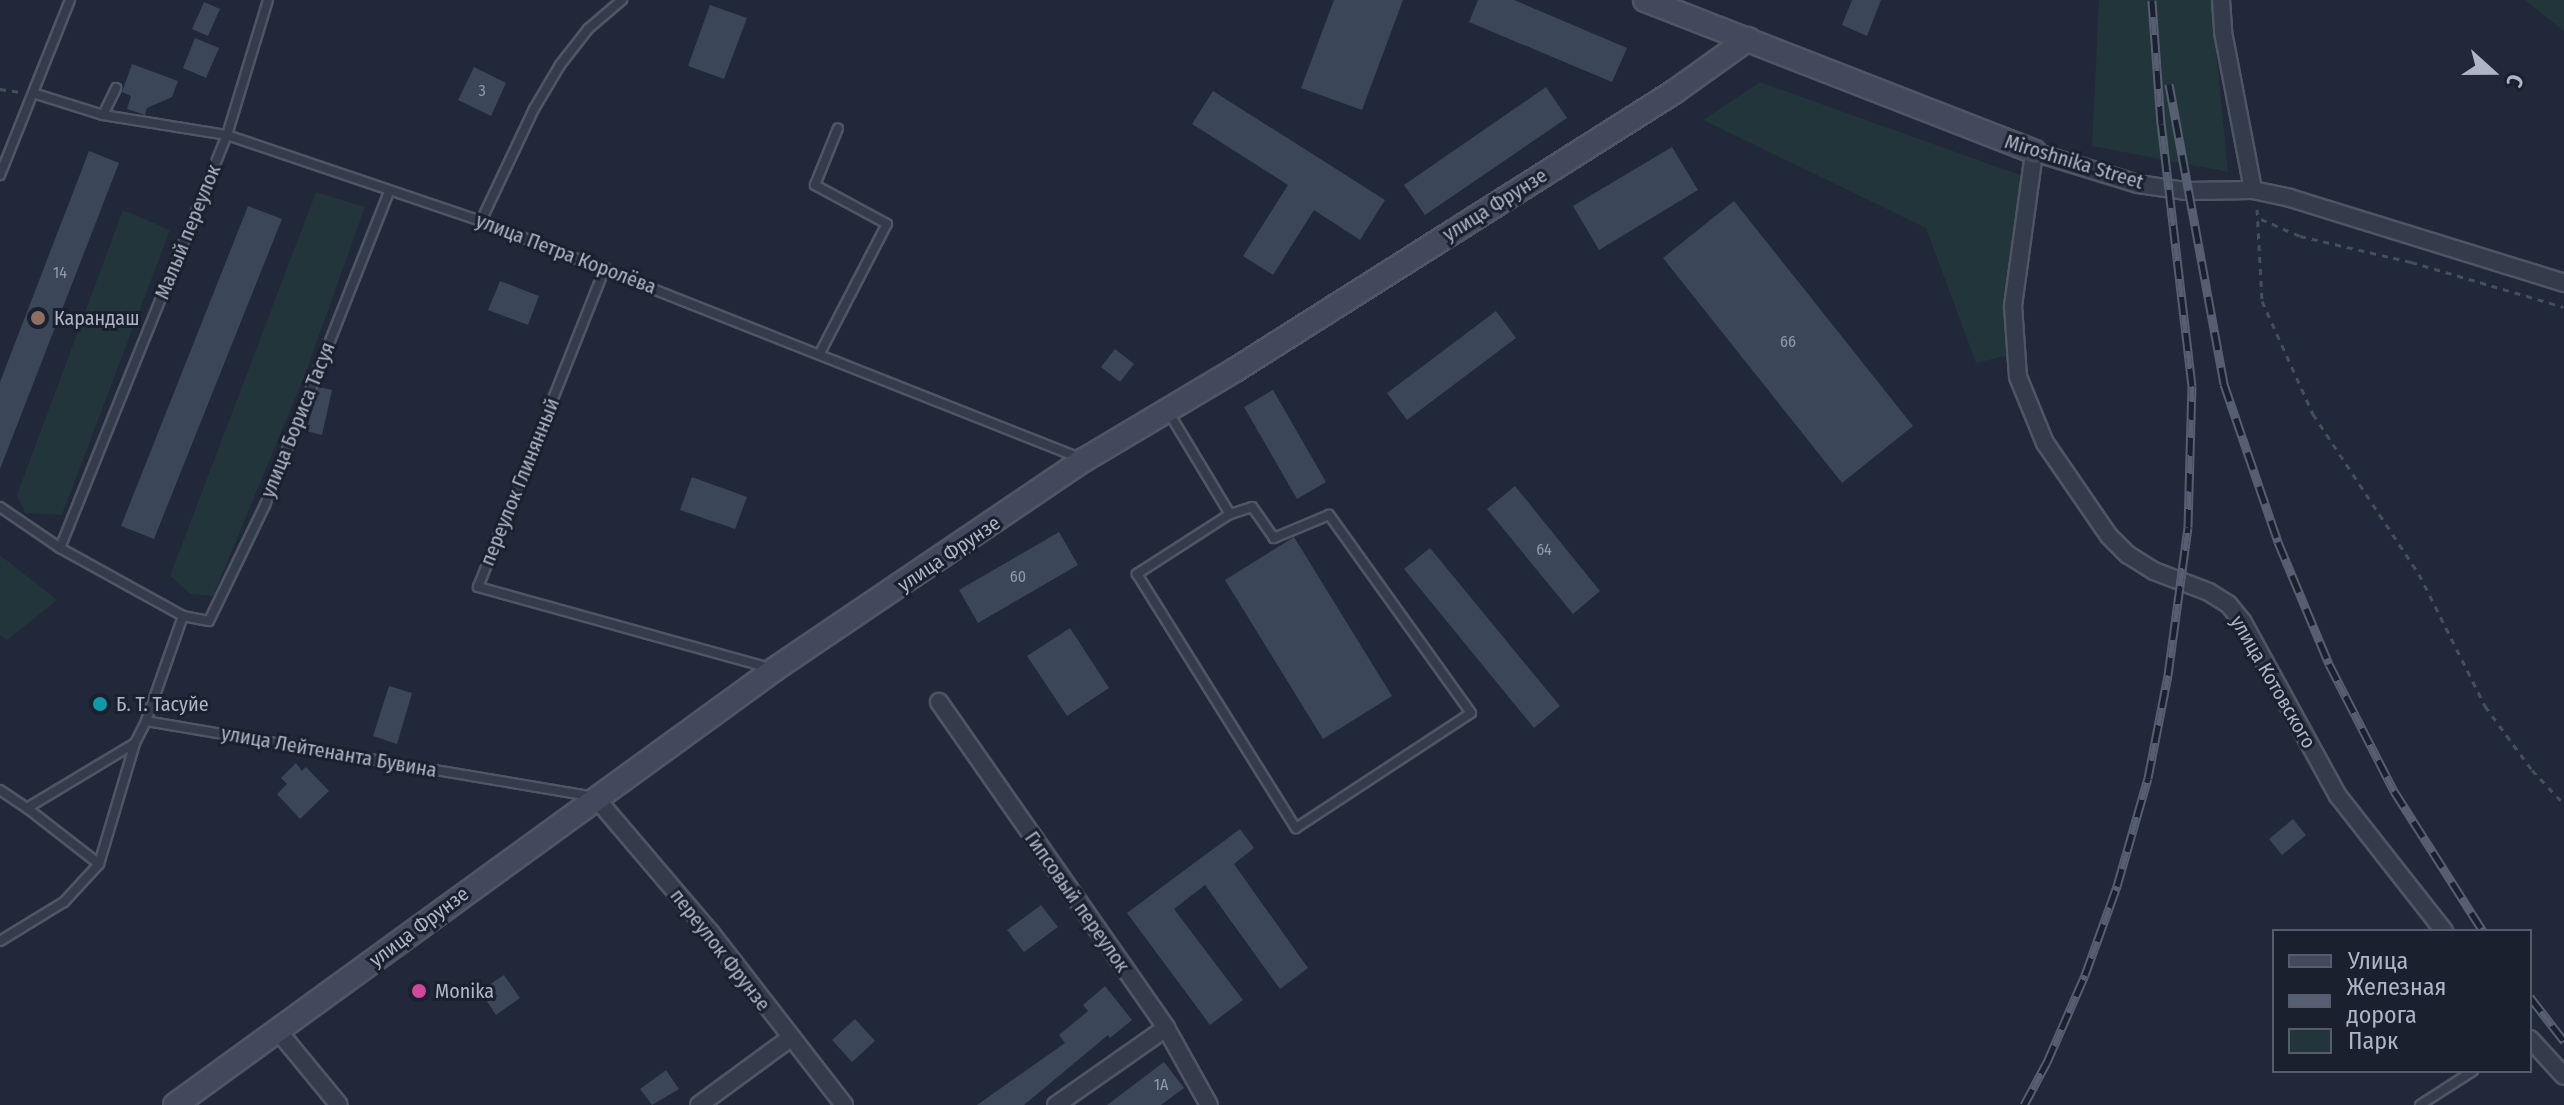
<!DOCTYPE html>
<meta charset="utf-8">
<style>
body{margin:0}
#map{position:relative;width:2564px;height:1105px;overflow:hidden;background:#202839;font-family:"Fira Sans Condensed",sans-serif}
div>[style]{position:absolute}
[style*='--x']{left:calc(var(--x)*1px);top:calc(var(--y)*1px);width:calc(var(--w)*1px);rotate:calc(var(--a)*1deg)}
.green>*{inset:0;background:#22353a}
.building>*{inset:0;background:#3c4659}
.path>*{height:3px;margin-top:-1.5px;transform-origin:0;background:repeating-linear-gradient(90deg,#405258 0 6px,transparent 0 12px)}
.roads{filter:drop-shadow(2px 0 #4f5564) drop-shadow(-2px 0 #4f5564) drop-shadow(0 2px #4f5564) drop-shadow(0 -2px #4f5564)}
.lane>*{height:8px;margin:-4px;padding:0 4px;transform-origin:4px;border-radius:4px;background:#343b4a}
.street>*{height:16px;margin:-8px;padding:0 8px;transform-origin:8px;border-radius:8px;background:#343b4a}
.secondary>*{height:22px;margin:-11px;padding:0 11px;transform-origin:11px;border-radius:11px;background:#42495d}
.rail>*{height:9px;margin-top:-4.5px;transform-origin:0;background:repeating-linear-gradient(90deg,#1a202e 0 18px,#565e71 0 36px);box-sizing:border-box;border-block:2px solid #565e71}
.dots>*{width:22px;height:22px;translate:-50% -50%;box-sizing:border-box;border:4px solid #1a202e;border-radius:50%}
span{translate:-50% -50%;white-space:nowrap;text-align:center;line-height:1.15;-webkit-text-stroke:6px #1a202e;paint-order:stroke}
.number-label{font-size:16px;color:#9299ab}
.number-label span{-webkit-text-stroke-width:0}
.street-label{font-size:20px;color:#afb5c6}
.poi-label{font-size:20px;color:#afb5c6}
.left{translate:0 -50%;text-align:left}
.legend{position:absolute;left:2272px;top:929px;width:260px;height:144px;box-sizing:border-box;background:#1a202e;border:2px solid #565c6b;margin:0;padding:10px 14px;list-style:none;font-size:24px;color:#afb5c6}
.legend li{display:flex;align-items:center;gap:16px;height:40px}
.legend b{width:40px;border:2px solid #565c6b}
.north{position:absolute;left:2452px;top:32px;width:80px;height:80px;-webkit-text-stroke:6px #1a202e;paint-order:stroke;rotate:111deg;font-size:22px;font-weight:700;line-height:32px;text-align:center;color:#afb5c6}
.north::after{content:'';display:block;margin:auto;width:28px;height:36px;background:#afb5c6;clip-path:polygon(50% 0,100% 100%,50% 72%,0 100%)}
</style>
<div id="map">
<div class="green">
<div style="clip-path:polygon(2099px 0,2211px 0,2228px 172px,2092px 146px)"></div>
<div style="clip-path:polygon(2525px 0,2564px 0,2564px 31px)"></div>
<div style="clip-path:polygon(1760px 82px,2031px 179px,2014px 354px,1976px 363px,1926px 228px,1703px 120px)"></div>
<div style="clip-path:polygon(316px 192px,365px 207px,303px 380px,213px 596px,190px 594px,170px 576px)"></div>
<div style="clip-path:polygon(123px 210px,170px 230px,62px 515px,25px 513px,17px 495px)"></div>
<div style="clip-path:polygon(0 555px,57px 600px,7px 640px,0 635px)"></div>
</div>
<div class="building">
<div style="clip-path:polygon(1334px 0,1403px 0,1362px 110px,1301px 88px)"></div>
<div style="clip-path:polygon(1478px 0,1514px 0,1627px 48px,1612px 82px,1469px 22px)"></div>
<div style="clip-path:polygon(1852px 0,1881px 0,1867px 36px,1842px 25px)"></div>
<div style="clip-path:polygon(204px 2px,220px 9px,208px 36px,192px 29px)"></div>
<div style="clip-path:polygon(710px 5px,747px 18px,724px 79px,688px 66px)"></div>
<div style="clip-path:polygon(195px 38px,219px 48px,206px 78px,183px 68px)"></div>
<div style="clip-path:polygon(132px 64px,178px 81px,172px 97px,147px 108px,145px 115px,127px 109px,131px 96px,122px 92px)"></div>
<div style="clip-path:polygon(474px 67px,506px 83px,491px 116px,458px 100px)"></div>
<div style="clip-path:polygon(1546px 87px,1567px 118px,1425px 215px,1404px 185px)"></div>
<div style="clip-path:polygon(1213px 91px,1385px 200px,1360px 240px,1314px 210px,1273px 275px,1243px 256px,1288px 185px,1192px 124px)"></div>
<div style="clip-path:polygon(1672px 147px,1698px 190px,1599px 250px,1573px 206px)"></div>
<div style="clip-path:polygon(89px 151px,119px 163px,0 469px,0 382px)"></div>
<div style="clip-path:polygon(1734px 201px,1913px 426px,1842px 483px,1663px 258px)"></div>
<div style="clip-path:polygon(248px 206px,282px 219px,154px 539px,121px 526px)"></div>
<div style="clip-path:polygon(500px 281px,539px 296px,528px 325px,488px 310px)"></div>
<div style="clip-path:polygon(1496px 311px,1516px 338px,1407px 420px,1387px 393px)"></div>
<div style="clip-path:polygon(1115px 349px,1134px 364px,1120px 382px,1101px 367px)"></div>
<div style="clip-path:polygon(319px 387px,332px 390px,322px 435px,306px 431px)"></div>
<div style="clip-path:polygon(1273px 390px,1326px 482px,1297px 499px,1244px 407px)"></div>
<div style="clip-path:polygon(692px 477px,747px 497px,735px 529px,680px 510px)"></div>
<div style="clip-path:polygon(1515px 486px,1600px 591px,1573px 614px,1487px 509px)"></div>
<div style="clip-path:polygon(1059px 532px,1078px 565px,978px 623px,959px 590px)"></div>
<div style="clip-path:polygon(1294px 537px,1392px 696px,1323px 739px,1225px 580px)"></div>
<div style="clip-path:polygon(1430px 548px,1560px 706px,1534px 728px,1404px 569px)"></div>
<div style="clip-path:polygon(1070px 628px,1109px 688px,1067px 716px,1027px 656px)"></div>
<div style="clip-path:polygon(389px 686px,412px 693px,397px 744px,373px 736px)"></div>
<div style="clip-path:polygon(296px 763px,302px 771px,306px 767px,329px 791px,300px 819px,277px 794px,287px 784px,281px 778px)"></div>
<div style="clip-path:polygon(2293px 819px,2306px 835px,2282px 855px,2269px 839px)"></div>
<div style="clip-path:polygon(1240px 829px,1254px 848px,1234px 864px,1308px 968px,1280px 989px,1205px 885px,1174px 909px,1243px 1000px,1210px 1025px,1127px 913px)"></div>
<div style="clip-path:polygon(1041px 905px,1058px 927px,1024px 952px,1007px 930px)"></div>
<div style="clip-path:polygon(504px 975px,520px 998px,496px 1015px,480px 991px)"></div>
<div style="clip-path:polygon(1105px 986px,1132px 1020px,1110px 1038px,1108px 1035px,1024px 1105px,977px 1105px,1065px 1043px,1059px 1035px,1088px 1011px,1083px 1005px)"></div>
<div style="clip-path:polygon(855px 1019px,875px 1041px,852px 1062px,832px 1040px)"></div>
<div style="clip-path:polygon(1164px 1062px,1184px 1088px,1161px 1105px,1107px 1105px)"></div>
<div style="clip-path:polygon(666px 1070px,679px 1089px,652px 1105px,640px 1089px)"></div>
</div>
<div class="path">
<div style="--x:0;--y:89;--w:21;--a:8"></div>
<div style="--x:2257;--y:209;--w:92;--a:86.9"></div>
<div style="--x:2262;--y:301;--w:124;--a:65.7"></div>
<div style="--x:2313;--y:414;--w:192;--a:56.5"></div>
<div style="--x:2419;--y:574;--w:148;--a:63.4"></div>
<div style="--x:2485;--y:706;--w:79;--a:53.7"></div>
<div style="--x:2532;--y:770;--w:47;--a:46.7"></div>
<div style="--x:2261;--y:219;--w:43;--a:23.6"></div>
<div style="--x:2300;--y:236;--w:114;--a:13.2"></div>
<div style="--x:2411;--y:262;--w:159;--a:16.4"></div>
</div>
<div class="roads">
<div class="lane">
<div style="--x:33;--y:93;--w:73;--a:17.4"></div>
<div style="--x:103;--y:115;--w:126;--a:9.2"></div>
<div style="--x:227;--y:135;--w:268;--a:18.7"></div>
<div style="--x:481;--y:221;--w:644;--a:21.59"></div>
<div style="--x:103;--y:115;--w:30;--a:-64"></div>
<div style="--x:0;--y:175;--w:188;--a:-68.2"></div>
<div style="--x:481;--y:221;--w:124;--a:-64.7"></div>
<div style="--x:534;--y:109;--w:51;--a:-59.4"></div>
<div style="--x:560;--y:65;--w:46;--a:-52.1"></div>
<div style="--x:588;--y:29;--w:45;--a:-40.5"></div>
<div style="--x:605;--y:268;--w:343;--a:111.7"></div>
<div style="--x:478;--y:587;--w:303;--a:15.5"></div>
<div style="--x:820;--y:353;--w:145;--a:-62.6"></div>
<div style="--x:887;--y:224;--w:82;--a:-151.6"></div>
<div style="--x:815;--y:185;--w:61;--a:-68"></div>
<div style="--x:1169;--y:413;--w:118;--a:58.9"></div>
<div style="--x:1230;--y:514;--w:111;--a:147.2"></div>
<div style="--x:1137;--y:574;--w:300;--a:58"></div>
<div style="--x:1296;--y:828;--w:209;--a:-33.3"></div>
<div style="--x:1471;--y:713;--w:244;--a:-125.6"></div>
<div style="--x:1329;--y:515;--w:60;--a:157.3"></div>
<div style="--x:1274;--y:538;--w:38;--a:-125"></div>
<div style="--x:1252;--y:507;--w:23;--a:162"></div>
<div style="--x:0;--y:507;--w:73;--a:34.3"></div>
<div style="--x:60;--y:548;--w:141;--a:28.9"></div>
<div style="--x:183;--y:616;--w:111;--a:109.4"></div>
<div style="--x:146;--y:721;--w:451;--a:9.6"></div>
<div style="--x:60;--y:548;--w:445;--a:-68"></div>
<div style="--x:227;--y:135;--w:141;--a:-73.1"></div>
<div style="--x:183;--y:616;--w:26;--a:11"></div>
<div style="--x:209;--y:621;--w:129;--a:-64.2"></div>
<div style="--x:265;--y:505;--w:337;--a:-68.4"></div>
<div style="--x:0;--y:790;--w:32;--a:34"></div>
<div style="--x:27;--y:808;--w:126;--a:-31"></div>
<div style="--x:135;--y:743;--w:25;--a:-63"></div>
<div style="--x:99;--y:864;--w:126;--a:-73.4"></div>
<div style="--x:0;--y:941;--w:75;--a:-31.4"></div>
<div style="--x:64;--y:902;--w:52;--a:-47.4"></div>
<div style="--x:99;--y:864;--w:91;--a:-142.1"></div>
<div style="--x:2420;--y:1105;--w:63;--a:-32.7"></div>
</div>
<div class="street">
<div style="--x:2221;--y:0;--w:32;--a:86"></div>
<div style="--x:2223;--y:32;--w:161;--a:79.2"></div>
<div style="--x:939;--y:702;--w:397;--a:55.1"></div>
<div style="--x:1166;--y:1028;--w:88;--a:60.8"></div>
<div style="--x:595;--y:797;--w:177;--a:49.6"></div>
<div style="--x:710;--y:932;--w:219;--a:52.2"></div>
<div style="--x:2444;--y:931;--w:172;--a:-128.1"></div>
<div style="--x:2338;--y:796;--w:200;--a:-118.7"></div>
<div style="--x:2242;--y:621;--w:22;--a:-129"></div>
<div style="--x:2228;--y:604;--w:22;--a:-148"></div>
<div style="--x:2209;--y:592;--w:59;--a:-159.1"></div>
<div style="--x:2154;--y:571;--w:31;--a:-148"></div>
<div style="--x:2128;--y:555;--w:27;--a:-135"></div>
<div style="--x:2109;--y:536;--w:113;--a:-124.5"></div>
<div style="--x:2045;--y:443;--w:71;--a:-112.2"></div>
<div style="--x:2018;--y:377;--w:71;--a:-94"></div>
<div style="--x:2013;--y:306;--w:155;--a:-82.2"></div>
<div style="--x:2034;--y:152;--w:109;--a:17.1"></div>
<div style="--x:2138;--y:184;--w:49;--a:8.3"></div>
<div style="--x:2186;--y:191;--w:67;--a:-0.9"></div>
<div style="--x:2253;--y:190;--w:38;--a:12"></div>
<div style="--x:2290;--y:198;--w:287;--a:17.2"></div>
<div style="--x:279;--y:1032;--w:94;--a:50.6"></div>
<div style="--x:2530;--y:1039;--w:50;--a:47.4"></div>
<div style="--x:699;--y:1105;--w:112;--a:-36.3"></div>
<div style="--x:1056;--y:1105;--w:134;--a:-35"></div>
</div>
<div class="secondary">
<div style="--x:1645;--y:0;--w:418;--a:21.3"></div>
<div style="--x:175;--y:1105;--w:742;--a:-36"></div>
<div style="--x:775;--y:669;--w:373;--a:-34.1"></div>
<div style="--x:1084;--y:460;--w:176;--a:-30.8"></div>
<div style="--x:1235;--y:370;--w:520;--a:-32.34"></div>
<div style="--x:1674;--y:92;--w:91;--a:-35.6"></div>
</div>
</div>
<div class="rail">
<div style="--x:2169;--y:84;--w:305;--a:79.6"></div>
<div style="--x:2224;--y:384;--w:167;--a:71.1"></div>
<div style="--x:2278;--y:542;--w:132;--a:67.3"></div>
<div style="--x:2329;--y:664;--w:143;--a:62.9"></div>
<div style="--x:2394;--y:791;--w:166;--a:57.6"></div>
<div style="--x:2530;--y:997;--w:56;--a:52.3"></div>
<div style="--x:2024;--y:1105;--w:49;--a:-61.9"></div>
<div style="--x:2047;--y:1062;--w:95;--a:-66.4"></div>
<div style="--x:2085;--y:975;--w:95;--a:-70.2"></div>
<div style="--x:2117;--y:886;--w:112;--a:-74"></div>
<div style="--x:2148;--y:778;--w:105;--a:-79"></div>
<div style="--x:2168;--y:675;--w:149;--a:-82.3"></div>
<div style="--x:2188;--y:527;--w:141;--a:-88.4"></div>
<div style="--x:2192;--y:386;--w:264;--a:-96.7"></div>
<div style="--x:2161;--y:124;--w:124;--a:-94.2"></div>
</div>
<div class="dots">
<div style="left:38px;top:318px;background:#8d6e63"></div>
<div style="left:100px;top:704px;background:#0f9aa8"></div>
<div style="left:419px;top:991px;background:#d1479c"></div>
</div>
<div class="number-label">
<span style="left:482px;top:91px">3</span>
<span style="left:60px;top:273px">14</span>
<span style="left:1788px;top:342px">66</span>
<span style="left:1544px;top:550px">64</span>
<span style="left:1018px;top:577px">60</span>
<span style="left:1161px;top:1085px">1А</span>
</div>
<div class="street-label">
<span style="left:2074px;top:162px;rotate:17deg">Miroshnika Street</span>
<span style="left:1495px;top:205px;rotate:-32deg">улица Фрунзе</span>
<span style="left:188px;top:232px;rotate:-68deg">Малый переулок</span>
<span style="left:566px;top:254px;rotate:21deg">улица Петра Королёва</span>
<span style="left:298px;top:420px;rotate:-68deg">улица Бориса Тасуя</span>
<span style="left:520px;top:482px;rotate:-68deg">переулок Глинянный</span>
<span style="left:949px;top:554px;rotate:-34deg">улица Фрунзе</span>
<span style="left:2273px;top:682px;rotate:60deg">улица Котовского</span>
<span style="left:329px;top:752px;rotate:10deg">улица Лейтенанта Бувина</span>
<span style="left:1077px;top:902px;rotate:55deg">Гипсовый переулок</span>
<span style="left:419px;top:927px;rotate:-37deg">улица Фрунзе</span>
<span style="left:720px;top:950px;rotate:52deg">переулок Фрунзе</span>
</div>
<div class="poi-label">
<span class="left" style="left:54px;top:318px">Карандаш</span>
<span class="left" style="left:116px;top:704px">Б. Т. Тасуйе</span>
<span class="left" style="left:435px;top:991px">Monika</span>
</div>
<ul class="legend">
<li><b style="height:10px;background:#42495d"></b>Улица</li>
<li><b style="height:10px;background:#565e71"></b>Железная дорога</li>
<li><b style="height:22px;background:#22353a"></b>Парк</li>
</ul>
<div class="north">С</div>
</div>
